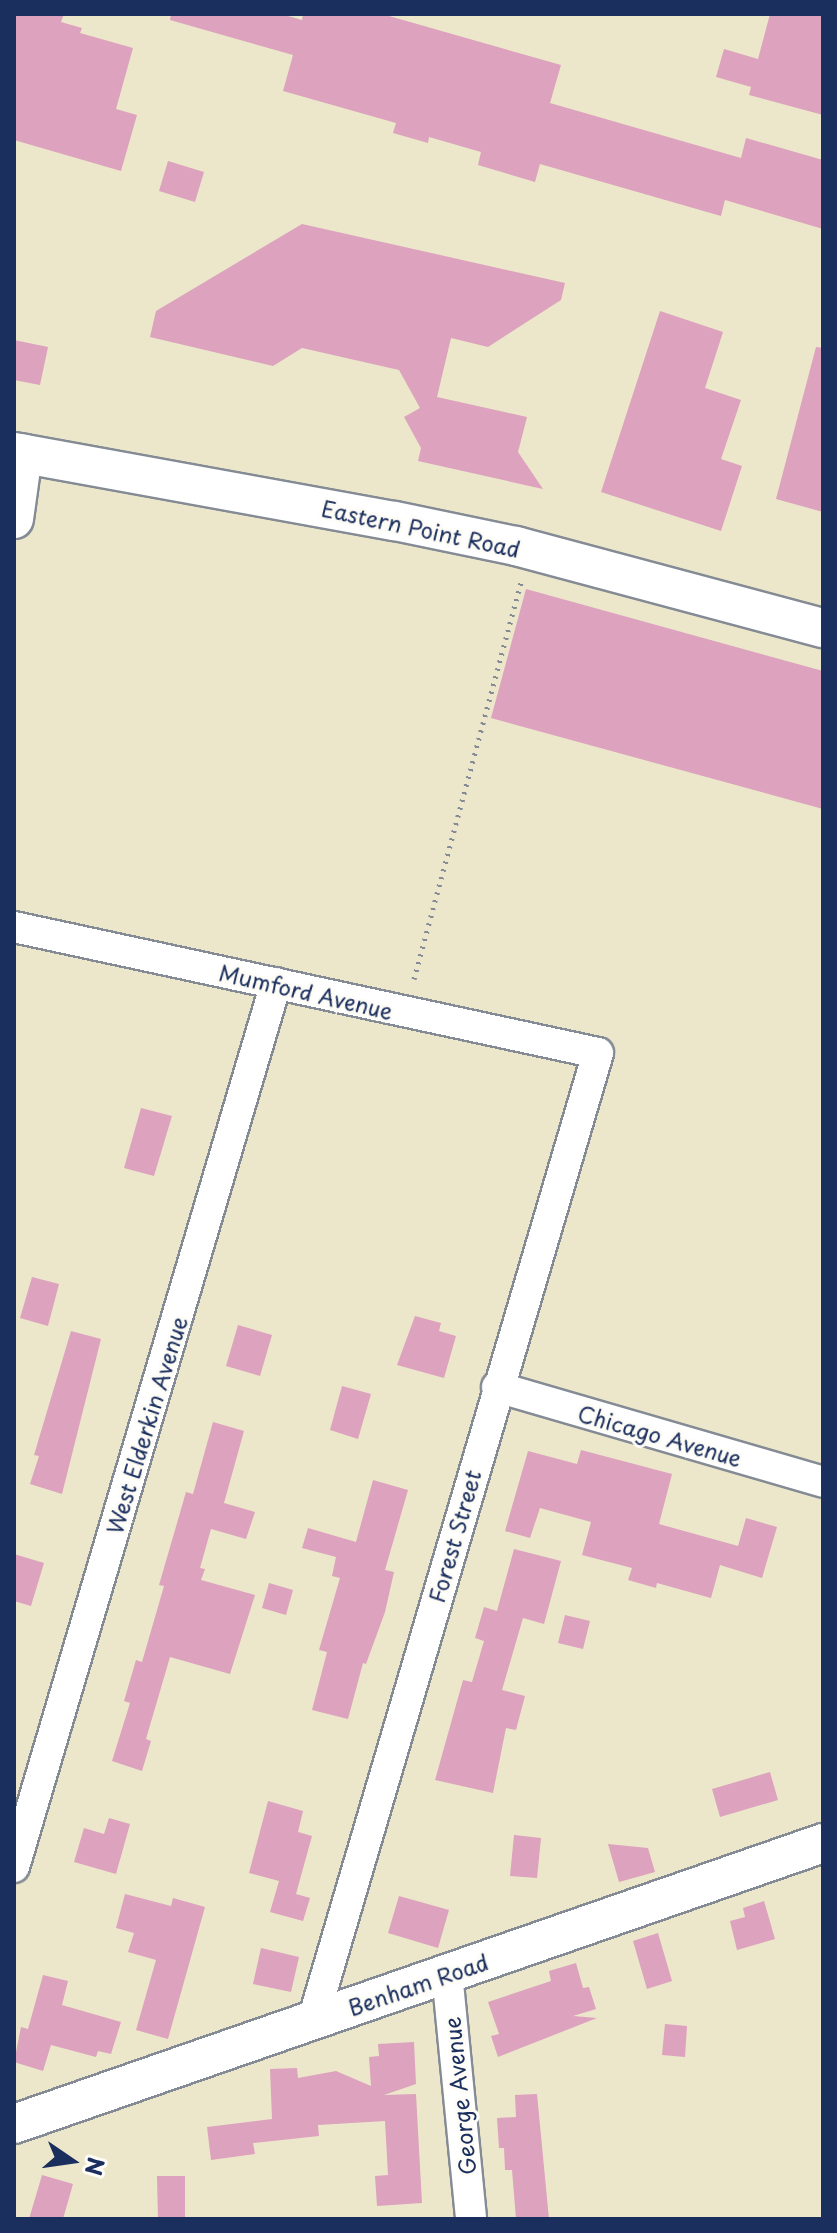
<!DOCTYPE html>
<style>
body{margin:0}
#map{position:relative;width:837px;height:2233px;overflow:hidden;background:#ece7ca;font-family:"Playpen Sans",sans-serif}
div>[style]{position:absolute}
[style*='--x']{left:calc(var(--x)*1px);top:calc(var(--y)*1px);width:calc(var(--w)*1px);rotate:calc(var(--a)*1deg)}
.building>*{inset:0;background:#dca2be}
.path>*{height:5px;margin-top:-2.5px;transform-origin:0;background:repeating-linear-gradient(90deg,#848b94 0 2px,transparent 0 8px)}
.roads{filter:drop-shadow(2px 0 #848b94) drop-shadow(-2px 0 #848b94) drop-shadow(0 2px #848b94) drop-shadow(0 -2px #848b94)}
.minor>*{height:30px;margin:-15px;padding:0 15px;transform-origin:15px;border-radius:15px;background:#fff}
.major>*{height:38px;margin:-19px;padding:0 19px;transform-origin:19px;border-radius:19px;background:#fff}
span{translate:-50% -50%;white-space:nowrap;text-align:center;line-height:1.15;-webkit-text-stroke:6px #fdfcf7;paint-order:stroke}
.street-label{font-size:22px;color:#1b2f5e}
.frame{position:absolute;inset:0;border:16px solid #1b2f5e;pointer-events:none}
.north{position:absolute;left:32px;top:2121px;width:80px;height:80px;-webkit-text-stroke:6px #fdfcf7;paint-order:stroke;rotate:103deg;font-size:22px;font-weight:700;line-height:32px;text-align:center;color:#1b2f5e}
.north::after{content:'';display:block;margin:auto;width:28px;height:36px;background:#1b2f5e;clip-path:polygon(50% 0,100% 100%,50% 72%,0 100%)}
</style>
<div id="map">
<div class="building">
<div style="clip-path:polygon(14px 14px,64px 14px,61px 22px,82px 28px,80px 33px,133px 48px,116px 109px,137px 115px,121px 171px,14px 140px)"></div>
<div style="clip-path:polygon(171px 14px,281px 14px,302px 20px,303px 14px,382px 14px,561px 65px,550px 103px,741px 158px,746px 138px,823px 160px,823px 229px,725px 200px,721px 216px,540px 164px,535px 182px,478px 165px,481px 152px,429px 137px,428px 143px,393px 133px,396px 123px,283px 91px,293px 55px,170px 20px)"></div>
<div style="clip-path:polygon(770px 14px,823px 14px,823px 115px,749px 95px,751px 87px,716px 77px,724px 49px,758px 59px)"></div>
<div style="clip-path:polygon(168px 161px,204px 172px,195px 202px,159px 191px)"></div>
<div style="clip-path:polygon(302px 224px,565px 283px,561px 300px,488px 347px,451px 338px,437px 397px,527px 417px,518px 452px,543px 489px,418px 461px,421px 448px,404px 417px,420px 408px,399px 370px,302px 348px,273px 366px,150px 337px,156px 311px)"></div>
<div style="clip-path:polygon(660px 311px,723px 332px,705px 388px,741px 400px,721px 459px,742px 466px,721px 531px,601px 492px)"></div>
<div style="clip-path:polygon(14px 340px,48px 347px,40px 385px,14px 380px)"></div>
<div style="clip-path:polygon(816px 347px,823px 348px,823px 512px,776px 499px)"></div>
<div style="clip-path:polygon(526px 589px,823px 671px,823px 809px,491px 718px)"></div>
<div style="clip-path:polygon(141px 1108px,172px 1116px,154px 1176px,124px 1168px)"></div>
<div style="clip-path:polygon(32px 1277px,59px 1284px,48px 1326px,20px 1318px)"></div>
<div style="clip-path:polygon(415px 1316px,441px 1323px,439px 1331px,456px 1336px,444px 1378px,397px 1365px)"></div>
<div style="clip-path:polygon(238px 1325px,272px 1335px,260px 1376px,226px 1366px)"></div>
<div style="clip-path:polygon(71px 1331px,101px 1339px,62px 1494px,30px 1484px,39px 1456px,34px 1455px)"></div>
<div style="clip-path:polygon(342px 1386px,371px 1394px,358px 1439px,330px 1430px)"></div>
<div style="clip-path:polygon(213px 1422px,244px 1431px,224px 1503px,255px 1512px,246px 1539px,211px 1529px,200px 1568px,205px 1569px,201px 1580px,255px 1595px,230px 1674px,170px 1657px,146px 1739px,151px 1741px,142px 1771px,112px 1761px,130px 1703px,124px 1701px,136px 1660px,142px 1662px,164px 1586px,159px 1585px,175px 1530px,186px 1492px,193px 1494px)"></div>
<div style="clip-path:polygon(581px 1450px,672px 1474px,659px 1524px,738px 1546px,746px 1518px,777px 1527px,762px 1578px,720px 1565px,711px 1598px,657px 1583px,656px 1588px,628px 1580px,632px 1568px,582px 1555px,591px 1522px,540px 1508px,530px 1538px,505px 1531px,528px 1451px,577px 1464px)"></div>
<div style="clip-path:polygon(373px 1480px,408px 1490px,385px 1570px,394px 1572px,385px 1612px,366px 1664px,363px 1663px,348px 1719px,312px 1710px,327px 1652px,319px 1650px,340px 1578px,332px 1576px,336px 1557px,302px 1548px,308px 1528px,356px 1542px)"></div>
<div style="clip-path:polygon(514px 1549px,561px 1561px,544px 1624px,523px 1618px,502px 1690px,525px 1696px,516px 1730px,506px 1728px,493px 1793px,435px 1780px,463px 1680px,472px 1682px,484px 1641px,475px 1638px,484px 1607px,497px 1611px)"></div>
<div style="clip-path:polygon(14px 1554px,44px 1563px,31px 1606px,14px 1601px)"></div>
<div style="clip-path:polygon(269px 1583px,293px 1590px,286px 1615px,262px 1608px)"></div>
<div style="clip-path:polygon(565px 1615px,590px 1621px,583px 1649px,558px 1643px)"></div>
<div style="clip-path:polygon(770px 1772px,778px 1800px,720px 1817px,712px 1789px)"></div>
<div style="clip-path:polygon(268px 1801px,303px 1811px,298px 1832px,312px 1836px,296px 1894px,310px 1898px,303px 1921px,270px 1912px,279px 1881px,249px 1873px)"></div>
<div style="clip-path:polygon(109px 1818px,130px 1824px,116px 1874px,74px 1862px,84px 1828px,104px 1834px)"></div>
<div style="clip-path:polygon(514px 1835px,541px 1838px,537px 1878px,510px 1876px)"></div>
<div style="clip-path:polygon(608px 1844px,648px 1848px,655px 1872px,619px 1882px)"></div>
<div style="clip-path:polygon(125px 1894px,171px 1906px,173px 1898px,205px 1907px,168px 2039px,136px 2030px,156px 1960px,128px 1952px,134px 1933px,116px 1928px)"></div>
<div style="clip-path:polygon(399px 1896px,449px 1910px,438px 1948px,388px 1933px)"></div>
<div style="clip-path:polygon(764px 1901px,775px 1939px,737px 1950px,730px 1921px,745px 1917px,743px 1908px)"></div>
<div style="clip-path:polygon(658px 1933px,672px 1981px,647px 1989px,633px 1941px)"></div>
<div style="clip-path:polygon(261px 1948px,299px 1957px,291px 1992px,253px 1984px)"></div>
<div style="clip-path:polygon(576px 1963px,583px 1988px,589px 1987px,596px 2009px,573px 2016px,597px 2018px,498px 2057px,491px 2036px,499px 2034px,488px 2002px,551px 1981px,549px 1971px)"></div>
<div style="clip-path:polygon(43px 1975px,68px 1981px,62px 2005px,121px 2022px,111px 2054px,98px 2051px,96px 2057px,51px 2045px,43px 2071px,14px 2062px,21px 2027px,28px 2029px)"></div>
<div style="clip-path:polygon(665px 2024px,687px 2026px,685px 2057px,662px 2055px)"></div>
<div style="clip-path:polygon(414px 2042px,416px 2084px,384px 2095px,416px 2094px,422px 2203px,377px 2206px,375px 2176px,388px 2175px,385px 2121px,318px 2125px,319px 2136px,253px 2143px,255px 2154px,211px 2160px,207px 2127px,272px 2119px,270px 2069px,297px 2068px,298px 2078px,336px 2071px,371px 2086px,369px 2057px,379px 2056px,378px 2044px)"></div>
<div style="clip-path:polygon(537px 2094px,549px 2219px,516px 2219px,512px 2170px,505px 2170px,504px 2148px,499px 2148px,497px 2118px,516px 2117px,515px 2095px)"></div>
<div style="clip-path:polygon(42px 2175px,73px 2184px,63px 2219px,29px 2219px)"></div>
<div style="clip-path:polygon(157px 2176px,185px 2176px,185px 2219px,158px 2219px)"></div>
</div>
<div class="path">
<div style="--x:414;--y:979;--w:413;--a:-74.9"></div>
</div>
<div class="roads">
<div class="minor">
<div style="--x:14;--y:927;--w:597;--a:12.18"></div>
<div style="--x:598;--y:1053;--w:1008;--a:106.42"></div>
<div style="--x:497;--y:1387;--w:340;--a:16.2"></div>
<div style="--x:14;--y:1867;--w:922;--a:-73.49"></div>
<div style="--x:447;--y:1973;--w:247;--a:84.4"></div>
</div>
<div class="major">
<div style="--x:14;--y:452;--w:387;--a:10.3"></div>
<div style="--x:395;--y:521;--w:124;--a:11.7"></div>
<div style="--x:516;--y:546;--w:318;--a:15"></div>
<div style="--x:14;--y:519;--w:66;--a:-82.1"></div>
<div style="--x:14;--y:2124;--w:856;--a:-19.15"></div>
</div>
</div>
<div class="street-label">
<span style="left:421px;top:528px;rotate:12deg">Eastern Point Road</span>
<span style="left:306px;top:991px;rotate:13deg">Mumford Avenue</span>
<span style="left:146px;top:1425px;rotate:-73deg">West Elderkin Avenue</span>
<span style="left:660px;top:1435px;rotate:16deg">Chicago Avenue</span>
<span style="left:454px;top:1536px;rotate:-74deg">Forest Street</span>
<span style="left:418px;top:1984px;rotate:-19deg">Benham Road</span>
<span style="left:459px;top:2096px;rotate:-96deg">George Avenue</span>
</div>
<div class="frame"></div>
<div class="north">N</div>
</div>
